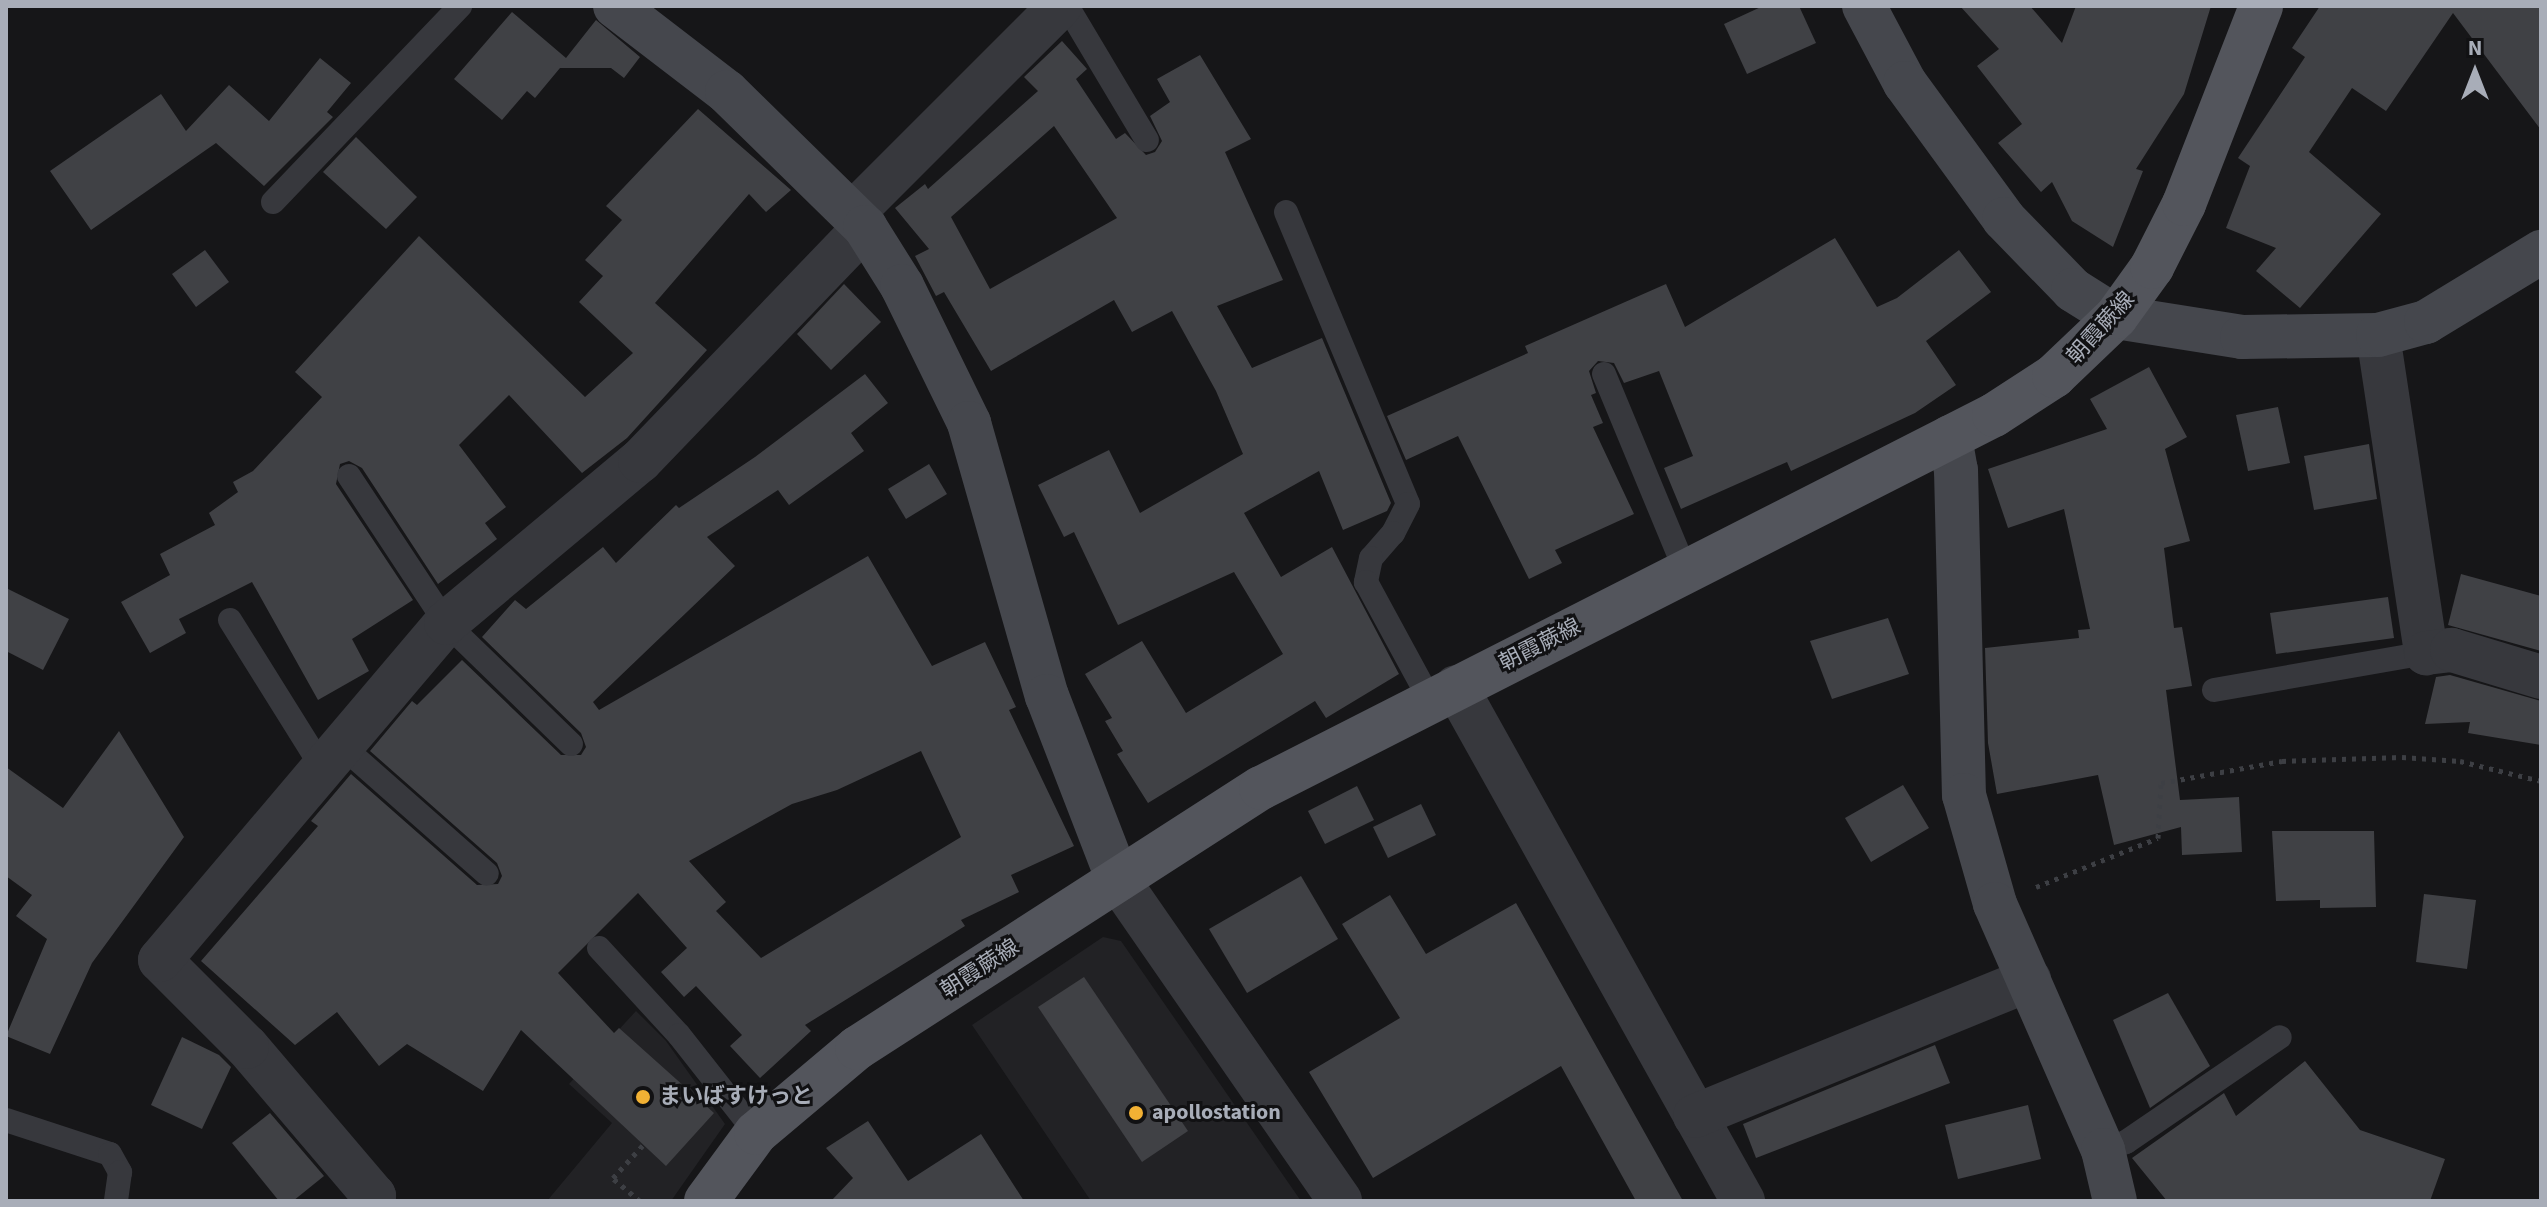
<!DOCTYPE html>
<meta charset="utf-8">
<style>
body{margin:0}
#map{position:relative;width:2547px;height:1207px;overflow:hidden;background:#161618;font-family:"Source Sans 3","Noto Sans JP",sans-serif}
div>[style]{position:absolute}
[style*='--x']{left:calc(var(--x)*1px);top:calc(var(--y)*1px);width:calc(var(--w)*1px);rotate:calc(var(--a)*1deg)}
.built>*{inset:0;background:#222225}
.building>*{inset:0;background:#404145}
.path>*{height:5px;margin-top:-2.5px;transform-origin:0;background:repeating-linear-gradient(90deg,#3d3f44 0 4px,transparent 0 10px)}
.lane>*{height:24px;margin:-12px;padding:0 12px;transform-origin:12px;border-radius:12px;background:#37383d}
.street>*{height:44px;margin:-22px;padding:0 22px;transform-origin:22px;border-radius:22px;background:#37383d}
.secondary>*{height:44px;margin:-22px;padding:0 22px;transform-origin:22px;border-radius:22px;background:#45474d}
.primary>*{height:44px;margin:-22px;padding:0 22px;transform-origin:22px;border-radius:22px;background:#53555c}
.dots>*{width:22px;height:22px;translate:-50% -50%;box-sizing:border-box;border:4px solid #111113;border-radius:50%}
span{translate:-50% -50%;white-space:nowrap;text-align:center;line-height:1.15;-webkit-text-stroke:6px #111113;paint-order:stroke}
.street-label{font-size:22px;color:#a8adb8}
.poi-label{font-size:22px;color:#a8adb8;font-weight:700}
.left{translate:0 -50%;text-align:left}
.frame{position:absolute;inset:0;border:8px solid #a8adb8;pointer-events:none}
.north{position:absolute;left:2435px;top:32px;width:80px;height:80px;-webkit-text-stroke:6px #111113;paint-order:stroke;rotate:0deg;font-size:22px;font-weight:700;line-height:32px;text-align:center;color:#a8adb8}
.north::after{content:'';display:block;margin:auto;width:28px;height:36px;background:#a8adb8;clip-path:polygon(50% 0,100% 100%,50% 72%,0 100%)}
</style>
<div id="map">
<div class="built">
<div style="clip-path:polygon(1103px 937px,1121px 941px,1301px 1201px,1091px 1201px,972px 1025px)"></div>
<div style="clip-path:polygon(636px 1011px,666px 1041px,725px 1124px,671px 1201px,547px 1201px,612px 1123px,569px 1084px)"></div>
</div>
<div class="building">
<div style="clip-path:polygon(1763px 6px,1799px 6px,1816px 43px,1747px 74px,1724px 24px)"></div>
<div style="clip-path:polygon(1960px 6px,2030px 6px,2062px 43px,2076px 6px,2211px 6px,2184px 94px,2136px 169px,2143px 171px,2113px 247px,2072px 221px,2052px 182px,2041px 192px,1998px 143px,2022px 124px,1977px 66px,1999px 49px)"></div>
<div style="clip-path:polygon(2320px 6px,2541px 6px,2541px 130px,2453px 13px,2386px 111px,2352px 88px,2309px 152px,2381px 214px,2300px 308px,2256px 271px,2276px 248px,2226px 228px,2250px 166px,2238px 158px,2305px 57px,2292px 48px)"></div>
<div style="clip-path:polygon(512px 12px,566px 58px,596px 20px,640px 57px,624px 78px,611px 68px,560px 68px,535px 98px,527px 91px,502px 120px,454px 79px)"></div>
<div style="clip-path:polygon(evenodd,1062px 41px,1087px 69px,1076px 79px,1116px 139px,1125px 133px,1146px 155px,1155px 152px,1162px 141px,1150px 116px,1170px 102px,1157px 79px,1200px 55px,1251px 139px,1225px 152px,1283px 280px,1217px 306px,1252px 368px,1322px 338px,1391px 503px,1387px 511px,1343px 530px,1319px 471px,1244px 513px,1281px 577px,1332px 547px,1399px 674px,1326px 718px,1315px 701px,1148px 803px,1117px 754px,1123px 751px,1105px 721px,1112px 718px,1085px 674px,1142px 641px,1186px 713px,1283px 654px,1234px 572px,1118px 625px,1074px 532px,1064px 537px,1038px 485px,1109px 450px,1140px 513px,1243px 454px,1216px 391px,1172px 311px,1132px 332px,1114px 300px,991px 371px,944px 292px,936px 296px,915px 256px,929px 249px,895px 208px,925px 184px,928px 189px,1038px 91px,1024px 77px,1062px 41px,1054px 126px,1117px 218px,990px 289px,951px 217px,1054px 126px)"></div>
<div style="clip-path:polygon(320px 58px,351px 83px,327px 112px,333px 117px,264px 186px,216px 143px,91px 230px,50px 171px,161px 94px,186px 131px,229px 85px,269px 121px)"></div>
<div style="clip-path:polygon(698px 109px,791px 190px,766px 212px,749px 194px,655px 303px,707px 350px,627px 438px,582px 473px,509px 395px,459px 445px,506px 507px,485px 523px,497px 539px,438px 584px,362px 468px,349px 461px,340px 464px,336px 484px,413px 600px,352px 639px,369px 671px,318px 700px,252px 582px,179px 619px,186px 633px,150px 653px,121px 602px,170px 575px,160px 554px,215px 525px,209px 513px,238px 492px,233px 482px,253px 471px,322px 397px,295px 372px,419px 236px,585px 397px,633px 353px,579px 302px,603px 276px,585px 260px,622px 220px,606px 206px)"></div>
<div style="clip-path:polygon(356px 137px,417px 197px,386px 229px,323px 172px)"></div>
<div style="clip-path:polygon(1835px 238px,1877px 307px,1897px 298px,1959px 250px,1991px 292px,1926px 341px,1956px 385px,1915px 413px,1791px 471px,1787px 462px,1681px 509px,1664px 468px,1693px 456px,1659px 371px,1624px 383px,1614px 363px,1598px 361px,1589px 371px,1596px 393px,1591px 395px,1603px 423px,1593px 427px,1634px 514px,1555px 550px,1562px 563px,1529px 579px,1458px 436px,1406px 460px,1387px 416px,1528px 353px,1525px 346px,1666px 284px,1685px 327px)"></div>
<div style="clip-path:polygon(205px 250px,229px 282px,196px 307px,172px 274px)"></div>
<div style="clip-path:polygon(844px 284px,881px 322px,831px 370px,797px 334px)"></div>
<div style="clip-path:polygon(2149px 367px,2187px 437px,2165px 449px,2190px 541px,2164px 548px,2174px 628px,2182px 627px,2192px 686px,2166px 690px,2180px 800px,2239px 797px,2242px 852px,2182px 855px,2181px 827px,2114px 845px,2098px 775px,1997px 794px,1988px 743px,1985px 648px,2079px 638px,2078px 630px,2090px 629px,2064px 509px,2008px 528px,1988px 469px,2107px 429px,2090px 399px)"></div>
<div style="clip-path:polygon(evenodd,865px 374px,888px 403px,851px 433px,864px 451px,789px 505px,778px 490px,707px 537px,735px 566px,593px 702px,599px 710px,868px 556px,932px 666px,985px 642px,1016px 707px,1009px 710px,1074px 846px,1011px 875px,1019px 892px,961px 920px,965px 926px,805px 1025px,811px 1031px,760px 1078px,730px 1046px,742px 1035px,696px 986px,684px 997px,661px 972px,687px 948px,638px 893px,558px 973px,614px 1033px,619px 1028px,714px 1113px,666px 1166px,521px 1030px,483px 1091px,407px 1044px,379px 1066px,337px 1012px,295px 1045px,201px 961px,318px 826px,311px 821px,351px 774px,477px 885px,498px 884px,502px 876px,497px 863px,370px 751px,412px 701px,417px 705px,462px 660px,561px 755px,581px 755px,586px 747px,581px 733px,482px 637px,515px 600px,526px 609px,603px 547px,616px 563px,676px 505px,679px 508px,755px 457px,865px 374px,921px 751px,961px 837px,761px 958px,716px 911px,726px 902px,689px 861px,792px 804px,837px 790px,921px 751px)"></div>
<div style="clip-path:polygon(2278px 407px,2290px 463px,2248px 471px,2236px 415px)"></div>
<div style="clip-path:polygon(2369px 444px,2377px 499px,2314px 510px,2304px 456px)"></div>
<div style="clip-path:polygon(929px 464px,947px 494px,906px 519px,888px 489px)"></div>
<div style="clip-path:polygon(2461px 574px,2541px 596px,2541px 651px,2448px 625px)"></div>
<div style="clip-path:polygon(6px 588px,69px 619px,43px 670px,6px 651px)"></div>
<div style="clip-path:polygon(2388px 597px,2394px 638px,2276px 654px,2270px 613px)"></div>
<div style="clip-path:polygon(1888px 618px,1909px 674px,1832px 699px,1810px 641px)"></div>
<div style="clip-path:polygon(2450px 675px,2541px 701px,2541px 745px,2468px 733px,2470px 722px,2425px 724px,2436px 677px)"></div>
<div style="clip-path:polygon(119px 731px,184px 837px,92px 963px,50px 1054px,6px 1036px,47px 939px,16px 916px,32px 895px,6px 876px,6px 767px,63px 808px)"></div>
<div style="clip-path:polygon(1903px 785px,1929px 828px,1871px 862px,1845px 818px)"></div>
<div style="clip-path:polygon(1357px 786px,1374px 820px,1325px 844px,1308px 811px)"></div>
<div style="clip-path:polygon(1421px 804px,1436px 835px,1388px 858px,1373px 827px)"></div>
<div style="clip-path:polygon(2272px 831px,2374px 831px,2376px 907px,2320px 908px,2320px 900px,2276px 901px)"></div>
<div style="clip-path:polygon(1301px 876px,1338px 939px,1247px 993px,1209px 929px)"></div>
<div style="clip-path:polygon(2424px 894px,2476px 900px,2467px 969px,2416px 962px)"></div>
<div style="clip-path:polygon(1390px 895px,1426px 954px,1516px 903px,1683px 1201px,1636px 1201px,1561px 1066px,1373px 1178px,1309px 1072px,1400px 1018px,1342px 924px)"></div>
<div style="clip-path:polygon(1084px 977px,1188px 1131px,1142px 1162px,1038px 1007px)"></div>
<div style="clip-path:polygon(2168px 993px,2210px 1066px,2150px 1108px,2113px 1020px)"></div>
<div style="clip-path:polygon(182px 1037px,219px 1055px,231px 1067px,202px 1129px,151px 1105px)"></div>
<div style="clip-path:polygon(1935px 1045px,1950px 1083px,1756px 1158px,1743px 1124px)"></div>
<div style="clip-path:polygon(2305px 1061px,2360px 1130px,2445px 1159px,2430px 1201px,2167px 1201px,2132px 1158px,2224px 1093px,2236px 1116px)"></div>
<div style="clip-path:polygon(2028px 1105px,2041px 1159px,1958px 1179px,1945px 1125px)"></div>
<div style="clip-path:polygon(270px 1113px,324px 1176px,293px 1201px,279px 1201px,232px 1143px)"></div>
<div style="clip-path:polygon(868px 1121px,908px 1181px,981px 1134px,1024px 1201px,831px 1201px,853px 1178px,826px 1148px)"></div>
</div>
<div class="path">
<div style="--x:2036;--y:887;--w:131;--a:-21.9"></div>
<div style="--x:2158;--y:838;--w:55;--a:-86.9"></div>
<div style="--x:2161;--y:783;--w:123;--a:-10.3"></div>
<div style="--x:2282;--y:761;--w:120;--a:-1.9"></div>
<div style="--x:2402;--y:757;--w:58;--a:3.9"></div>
<div style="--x:2460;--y:761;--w:83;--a:13.9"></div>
<div style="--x:640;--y:1201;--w:35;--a:-140"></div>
<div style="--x:613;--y:1178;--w:45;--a:-47.7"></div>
</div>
<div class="lane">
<div style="--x:1067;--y:6;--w:156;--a:59.2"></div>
<div style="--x:273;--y:202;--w:271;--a:-46.3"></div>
<div style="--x:1286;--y:212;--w:316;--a:67.3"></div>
<div style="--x:1408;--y:504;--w:33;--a:117"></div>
<div style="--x:1393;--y:533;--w:33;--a:131"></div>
<div style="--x:1371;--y:558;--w:25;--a:102"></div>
<div style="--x:1366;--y:582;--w:134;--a:61.5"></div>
<div style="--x:1604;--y:374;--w:214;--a:67.5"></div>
<div style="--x:349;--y:476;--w:176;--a:56.6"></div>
<div style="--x:446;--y:623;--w:174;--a:44.1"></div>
<div style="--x:230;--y:620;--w:176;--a:58"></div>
<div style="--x:2214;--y:690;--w:215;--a:-9.9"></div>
<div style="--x:342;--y:746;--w:193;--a:41.4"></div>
<div style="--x:599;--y:948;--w:118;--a:47.4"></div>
<div style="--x:679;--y:1035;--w:125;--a:51.8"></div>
<div style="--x:6;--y:1120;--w:109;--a:18.1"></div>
<div style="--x:110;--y:1154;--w:21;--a:61"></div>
<div style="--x:120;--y:1172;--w:29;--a:98"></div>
<div style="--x:2103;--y:1150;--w:24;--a:-19"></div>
<div style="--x:2126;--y:1142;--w:186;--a:-34.3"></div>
</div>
<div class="street">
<div style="--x:852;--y:214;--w:294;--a:-45"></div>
<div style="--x:2378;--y:335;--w:322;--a:81.4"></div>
<div style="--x:2426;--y:653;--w:26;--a:-7"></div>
<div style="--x:2452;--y:650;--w:93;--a:16.9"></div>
<div style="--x:1456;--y:687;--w:589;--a:60.82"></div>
<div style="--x:1118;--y:880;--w:390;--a:55.3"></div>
<div style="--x:1695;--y:1116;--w:361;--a:-22.2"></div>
<div style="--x:371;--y:1201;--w:6;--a:-59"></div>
<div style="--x:374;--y:1196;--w:196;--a:-130.4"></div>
<div style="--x:247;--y:1047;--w:123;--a:-135"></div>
<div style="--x:160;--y:960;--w:442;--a:-49.7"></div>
<div style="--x:446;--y:623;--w:253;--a:-39.9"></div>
<div style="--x:640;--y:461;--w:325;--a:-46.1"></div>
</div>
<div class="secondary">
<div style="--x:615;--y:6;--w:141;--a:37.5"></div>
<div style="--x:727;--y:92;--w:193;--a:44.4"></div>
<div style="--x:865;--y:227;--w:70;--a:57.9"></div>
<div style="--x:902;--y:286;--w:153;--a:63.9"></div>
<div style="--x:969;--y:423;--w:284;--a:74.1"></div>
<div style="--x:1047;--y:696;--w:197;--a:68.9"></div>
<div style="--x:1864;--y:6;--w:87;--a:62"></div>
<div style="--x:1905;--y:83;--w:168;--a:53.9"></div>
<div style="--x:2004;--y:219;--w:99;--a:45.8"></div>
<div style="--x:2073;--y:290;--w:51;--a:32.1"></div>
<div style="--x:2116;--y:317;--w:128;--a:9"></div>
<div style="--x:2242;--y:337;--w:136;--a:-0.8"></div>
<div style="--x:2378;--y:335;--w:50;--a:-15.2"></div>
<div style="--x:2426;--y:322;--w:135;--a:-31.3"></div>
<div style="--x:1950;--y:437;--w:34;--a:80"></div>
<div style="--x:1956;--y:470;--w:325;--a:88.6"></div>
<div style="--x:1964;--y:795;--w:113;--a:74.1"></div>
<div style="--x:1995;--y:904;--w:269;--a:66.3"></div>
<div style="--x:2103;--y:1150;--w:52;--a:76.8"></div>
</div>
<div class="primary">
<div style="--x:706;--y:1201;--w:84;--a:-53.7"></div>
<div style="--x:756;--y:1133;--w:132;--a:-40.1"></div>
<div style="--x:857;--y:1048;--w:480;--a:-32.8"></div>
<div style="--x:1261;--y:788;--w:822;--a:-26.97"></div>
<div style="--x:1994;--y:415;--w:72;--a:-33"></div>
<div style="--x:2054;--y:376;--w:86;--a:-43.6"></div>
<div style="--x:2116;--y:317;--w:62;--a:-54.2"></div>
<div style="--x:2152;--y:267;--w:71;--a:-63.1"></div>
<div style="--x:2184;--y:204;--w:212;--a:-68.7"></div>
</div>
<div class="dots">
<div style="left:643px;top:1097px;background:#f2b134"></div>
<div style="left:1136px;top:1113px;background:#f2b134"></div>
</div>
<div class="street-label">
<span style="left:2101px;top:328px;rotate:-48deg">朝霞蕨線</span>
<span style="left:1540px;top:645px;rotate:-27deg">朝霞蕨線</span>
<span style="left:980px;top:969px;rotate:-33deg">朝霞蕨線</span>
</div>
<div class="poi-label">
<span class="left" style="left:659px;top:1097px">まいばすけっと</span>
<span class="left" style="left:1152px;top:1113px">apollostation</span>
</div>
<div class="frame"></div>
<div class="north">N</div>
</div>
